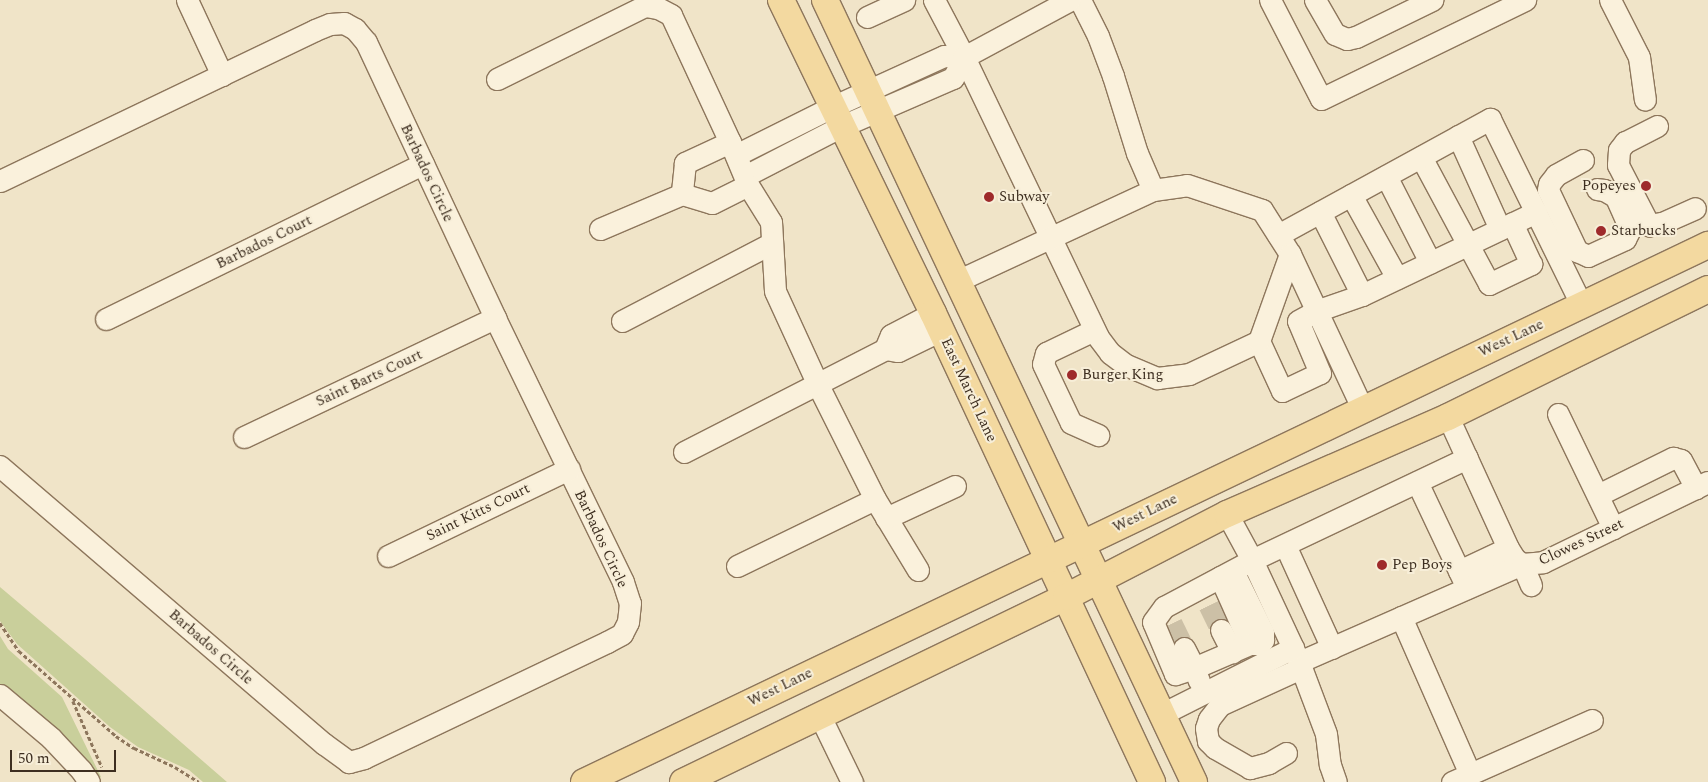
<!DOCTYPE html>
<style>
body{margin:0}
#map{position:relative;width:1708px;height:782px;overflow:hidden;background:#f0e4c8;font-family:Spectral,serif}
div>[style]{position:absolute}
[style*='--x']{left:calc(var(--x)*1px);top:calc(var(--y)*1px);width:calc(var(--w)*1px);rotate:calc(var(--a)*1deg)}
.green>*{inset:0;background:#c9cf9b}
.minor-tunnel>*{height:21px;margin-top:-10.5px;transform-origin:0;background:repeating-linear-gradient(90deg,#ccc0a6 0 21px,transparent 0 32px)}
.path>*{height:2.5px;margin-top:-1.25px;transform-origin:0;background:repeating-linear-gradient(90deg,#8d765c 0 4px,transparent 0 6.5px)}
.roads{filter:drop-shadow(1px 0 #8d765c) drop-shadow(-1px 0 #8d765c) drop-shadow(0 1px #8d765c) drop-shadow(0 -1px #8d765c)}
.minor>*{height:21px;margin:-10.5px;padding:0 10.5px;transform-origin:10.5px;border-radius:10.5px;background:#faf1dc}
.major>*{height:26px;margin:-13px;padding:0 13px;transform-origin:13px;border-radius:13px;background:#f3d9a0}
.dots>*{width:14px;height:14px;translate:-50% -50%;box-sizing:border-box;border:2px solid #f7eed8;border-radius:50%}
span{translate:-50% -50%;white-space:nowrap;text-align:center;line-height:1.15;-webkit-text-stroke:4px #f7eed8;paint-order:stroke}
.street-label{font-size:15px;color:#3d2e20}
.poi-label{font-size:15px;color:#3d2e20}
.right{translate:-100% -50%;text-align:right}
.left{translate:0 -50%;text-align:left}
.scale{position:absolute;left:10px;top:750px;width:106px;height:22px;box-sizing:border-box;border:2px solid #3d2e20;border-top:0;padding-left:6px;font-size:15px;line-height:18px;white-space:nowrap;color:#3d2e20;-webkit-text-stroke:4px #f7eed8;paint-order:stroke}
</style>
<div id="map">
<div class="green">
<div style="clip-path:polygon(0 587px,85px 659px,227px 782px,203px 782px,189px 770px,138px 747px,110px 727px,17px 644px,0 621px)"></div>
<div style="clip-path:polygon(0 636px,8px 649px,62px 697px,101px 777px,99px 779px,0 685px)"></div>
</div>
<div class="minor-tunnel">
<div style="--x:1209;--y:605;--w:28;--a:64"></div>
<div style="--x:1172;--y:623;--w:28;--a:64"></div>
</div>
<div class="path">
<div style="--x:0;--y:623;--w:34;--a:56"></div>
<div style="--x:19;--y:651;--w:129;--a:41.2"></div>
<div style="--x:116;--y:736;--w:22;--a:34"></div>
<div style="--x:134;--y:748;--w:45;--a:24.9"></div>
<div style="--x:175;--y:767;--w:28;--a:32"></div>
<div style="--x:73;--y:701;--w:72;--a:66.3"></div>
</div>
<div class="roads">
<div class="minor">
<div style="--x:187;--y:0;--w:83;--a:65"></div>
<div style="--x:934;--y:0;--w:64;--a:62.2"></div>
<div style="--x:964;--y:57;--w:310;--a:64.4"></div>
<div style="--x:1098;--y:337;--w:20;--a:53"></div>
<div style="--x:1110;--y:353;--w:20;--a:37"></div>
<div style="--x:1126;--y:365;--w:34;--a:23"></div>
<div style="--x:1157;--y:378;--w:32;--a:-7"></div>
<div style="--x:1189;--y:374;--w:77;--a:-25.2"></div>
<div style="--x:1259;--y:341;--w:55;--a:65.3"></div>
<div style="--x:1282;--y:391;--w:42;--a:-25.3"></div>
<div style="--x:1320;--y:373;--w:56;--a:-112.9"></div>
<div style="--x:1298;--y:321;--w:21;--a:-29"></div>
<div style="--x:1316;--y:311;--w:49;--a:-19.2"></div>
<div style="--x:1362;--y:295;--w:193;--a:-25.5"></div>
<div style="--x:1080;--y:0;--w:40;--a:63.4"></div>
<div style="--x:1098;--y:36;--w:43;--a:69.4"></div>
<div style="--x:1113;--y:76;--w:81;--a:72.7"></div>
<div style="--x:1137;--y:153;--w:40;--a:66.6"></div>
<div style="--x:1153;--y:190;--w:34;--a:-8"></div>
<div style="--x:1187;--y:185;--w:79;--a:18.4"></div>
<div style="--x:1262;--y:210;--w:52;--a:57.5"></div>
<div style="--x:1290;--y:254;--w:170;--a:64.9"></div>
<div style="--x:1270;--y:0;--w:111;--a:62.7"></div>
<div style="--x:1321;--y:99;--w:227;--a:-25.9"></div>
<div style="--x:1315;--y:0;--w:39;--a:60"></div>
<div style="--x:1335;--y:34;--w:13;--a:23"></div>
<div style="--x:1347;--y:39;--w:9;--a:-13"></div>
<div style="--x:1356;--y:37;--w:85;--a:-26"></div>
<div style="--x:1610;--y:0;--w:64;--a:63"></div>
<div style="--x:1639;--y:57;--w:43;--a:82.1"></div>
<div style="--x:867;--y:17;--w:41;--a:-24.7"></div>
<div style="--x:497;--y:79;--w:165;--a:-26.3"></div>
<div style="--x:645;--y:6;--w:13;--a:9"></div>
<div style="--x:658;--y:8;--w:15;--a:28"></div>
<div style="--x:671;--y:15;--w:140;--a:65.1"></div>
<div style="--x:1657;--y:126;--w:36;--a:153"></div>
<div style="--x:1625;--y:142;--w:10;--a:127"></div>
<div style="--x:1619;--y:150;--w:15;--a:94"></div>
<div style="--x:1618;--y:165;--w:68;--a:62.7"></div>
<div style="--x:1649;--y:225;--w:13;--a:-9"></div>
<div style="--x:1662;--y:223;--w:36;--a:-24"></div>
<div style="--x:1458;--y:136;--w:102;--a:65.7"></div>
<div style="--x:736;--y:155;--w:107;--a:-26.6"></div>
<div style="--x:832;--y:107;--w:123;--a:-24.5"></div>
<div style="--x:944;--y:56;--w:20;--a:3"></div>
<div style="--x:964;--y:57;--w:120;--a:-28.3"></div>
<div style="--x:1421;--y:157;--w:144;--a:61.8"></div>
<div style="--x:1489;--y:284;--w:47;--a:-25.5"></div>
<div style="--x:1531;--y:264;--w:45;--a:-114.9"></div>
<div style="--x:1583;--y:160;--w:31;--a:151"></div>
<div style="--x:1556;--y:175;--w:11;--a:128"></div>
<div style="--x:1549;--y:184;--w:6;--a:99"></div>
<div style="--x:1548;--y:190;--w:68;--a:64.6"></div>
<div style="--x:1577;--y:251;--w:12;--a:24"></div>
<div style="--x:1588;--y:256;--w:41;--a:-24.7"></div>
<div style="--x:1625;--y:239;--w:11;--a:-63"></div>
<div style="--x:1630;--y:229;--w:35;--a:-114"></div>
<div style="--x:1616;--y:197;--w:14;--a:-150"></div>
<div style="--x:1604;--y:190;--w:7;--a:-172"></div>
<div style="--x:745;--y:176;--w:109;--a:-27.3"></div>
<div style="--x:842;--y:126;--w:121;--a:-23.4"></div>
<div style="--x:953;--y:78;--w:24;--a:-62"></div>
<div style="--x:1386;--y:176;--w:97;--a:62.9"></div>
<div style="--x:0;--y:181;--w:349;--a:-25.6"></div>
<div style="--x:315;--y:30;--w:16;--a:-22"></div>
<div style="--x:330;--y:24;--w:14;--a:-4"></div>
<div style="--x:344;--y:23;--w:13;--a:29"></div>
<div style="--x:355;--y:29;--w:17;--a:50"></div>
<div style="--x:366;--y:42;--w:305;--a:64.9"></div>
<div style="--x:495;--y:318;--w:293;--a:64.1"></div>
<div style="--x:623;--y:582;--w:22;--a:72"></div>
<div style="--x:630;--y:603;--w:19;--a:96"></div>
<div style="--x:628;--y:622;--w:13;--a:117"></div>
<div style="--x:622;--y:634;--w:17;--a:152"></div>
<div style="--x:607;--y:642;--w:269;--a:154.5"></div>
<div style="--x:364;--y:758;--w:16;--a:165"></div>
<div style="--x:349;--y:762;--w:31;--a:-144"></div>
<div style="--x:324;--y:744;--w:427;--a:-139.4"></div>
<div style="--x:1351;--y:195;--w:95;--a:61"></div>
<div style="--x:1320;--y:212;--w:93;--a:63.2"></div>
<div style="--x:600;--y:229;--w:89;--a:-23.1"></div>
<div style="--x:682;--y:194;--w:31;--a:17"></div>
<div style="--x:712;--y:203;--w:40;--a:-26.6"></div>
<div style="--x:748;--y:185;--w:47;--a:-112.7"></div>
<div style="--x:730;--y:142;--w:50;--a:155"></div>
<div style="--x:685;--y:163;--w:31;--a:96"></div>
<div style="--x:1278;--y:235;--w:242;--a:-28.7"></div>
<div style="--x:1490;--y:119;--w:206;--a:63.8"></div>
<div style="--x:959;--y:280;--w:214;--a:-24.9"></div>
<div style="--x:106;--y:319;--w:353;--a:-26.1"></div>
<div style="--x:622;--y:321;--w:169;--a:-27.5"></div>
<div style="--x:1094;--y:330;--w:53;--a:154.4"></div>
<div style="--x:1046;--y:353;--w:11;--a:105"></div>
<div style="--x:1043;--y:364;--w:65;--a:64.6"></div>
<div style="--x:1071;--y:423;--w:30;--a:24"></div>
<div style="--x:1259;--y:341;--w:92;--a:-70.4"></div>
<div style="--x:885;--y:349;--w:15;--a:-67"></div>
<div style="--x:891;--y:335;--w:47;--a:-27.6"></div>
<div style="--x:1558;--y:414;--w:127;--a:64.2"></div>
<div style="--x:1448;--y:417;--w:144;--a:65.4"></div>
<div style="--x:1508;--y:548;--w:13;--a:58"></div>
<div style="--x:1515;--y:559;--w:9;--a:36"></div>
<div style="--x:1522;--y:564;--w:21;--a:-5"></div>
<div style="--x:1543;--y:562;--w:183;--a:-25.9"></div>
<div style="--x:244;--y:437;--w:278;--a:-25.4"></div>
<div style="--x:684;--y:452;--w:226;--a:-27.1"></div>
<div style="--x:885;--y:349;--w:13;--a:9"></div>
<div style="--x:898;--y:351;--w:48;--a:-26"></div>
<div style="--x:1417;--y:482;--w:117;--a:64.7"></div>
<div style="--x:1598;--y:495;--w:84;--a:-26.3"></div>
<div style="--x:1673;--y:458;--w:8;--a:14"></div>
<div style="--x:1681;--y:460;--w:32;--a:62"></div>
<div style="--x:875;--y:499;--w:83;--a:58.8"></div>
<div style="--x:886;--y:518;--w:76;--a:-24.9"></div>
<div style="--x:1285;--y:545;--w:113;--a:65.5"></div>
<div style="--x:388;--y:556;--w:201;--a:-25.7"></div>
<div style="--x:737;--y:566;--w:153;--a:-25.9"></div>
<div style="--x:875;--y:499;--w:127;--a:-116.6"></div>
<div style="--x:818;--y:385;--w:103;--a:-114.6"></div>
<div style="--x:775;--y:291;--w:69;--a:-93.3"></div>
<div style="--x:771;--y:222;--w:44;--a:-121.9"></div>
<div style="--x:1459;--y:571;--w:54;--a:-25.1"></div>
<div style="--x:1220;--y:577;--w:73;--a:65.9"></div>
<div style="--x:1401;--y:617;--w:171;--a:66.3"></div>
<div style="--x:1221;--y:630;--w:25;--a:63"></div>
<div style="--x:1184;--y:648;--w:22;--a:63"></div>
<div style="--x:1194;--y:668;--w:20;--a:162"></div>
<div style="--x:1175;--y:674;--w:56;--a:-112.9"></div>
<div style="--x:1153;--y:622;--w:19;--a:-54"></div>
<div style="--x:1164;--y:607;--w:100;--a:-28.1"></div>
<div style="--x:1252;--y:560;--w:238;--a:-25.4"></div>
<div style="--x:1296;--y:654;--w:85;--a:69.4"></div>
<div style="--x:1326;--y:734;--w:31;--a:83"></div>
<div style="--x:1330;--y:765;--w:18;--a:71"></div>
<div style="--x:1299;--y:662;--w:244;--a:-23.7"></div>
<div style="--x:1522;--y:564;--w:23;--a:67"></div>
<div style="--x:1199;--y:681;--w:14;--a:-111"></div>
<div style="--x:1194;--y:668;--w:61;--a:-23.2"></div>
<div style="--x:1250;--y:644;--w:9;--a:0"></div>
<div style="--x:1259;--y:644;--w:6;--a:-45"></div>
<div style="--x:1263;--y:640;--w:8;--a:-90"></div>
<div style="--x:1263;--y:632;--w:68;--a:-116.2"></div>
<div style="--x:0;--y:695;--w:67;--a:40.1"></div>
<div style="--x:51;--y:738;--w:44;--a:46.8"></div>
<div style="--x:81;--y:770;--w:14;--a:56"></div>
<div style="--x:819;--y:714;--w:76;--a:64.1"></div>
<div style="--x:1162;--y:714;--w:147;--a:-26.7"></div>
<div style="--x:1293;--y:648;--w:97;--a:-115"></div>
<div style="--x:1252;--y:560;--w:52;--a:-118.5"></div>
<div style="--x:1286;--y:753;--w:20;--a:150"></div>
<div style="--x:1269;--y:763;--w:20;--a:165"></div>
<div style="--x:1250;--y:768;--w:40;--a:-150.3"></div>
<div style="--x:1215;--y:748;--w:10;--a:-135"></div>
<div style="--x:1208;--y:741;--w:13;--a:-99"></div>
<div style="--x:1206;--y:728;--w:9;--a:-72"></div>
<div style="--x:1209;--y:719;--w:18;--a:-52"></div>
<div style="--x:1220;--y:705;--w:89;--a:-24.6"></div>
<div style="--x:1452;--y:782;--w:153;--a:-23.9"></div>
</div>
<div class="major">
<div style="--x:781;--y:0;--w:348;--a:64.1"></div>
<div style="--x:933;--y:313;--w:518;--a:64.97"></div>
<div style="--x:825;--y:0;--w:865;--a:64.74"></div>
<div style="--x:584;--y:782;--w:1246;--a:-25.54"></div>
<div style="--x:683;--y:782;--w:425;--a:-25.8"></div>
<div style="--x:1066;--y:597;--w:181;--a:-27.3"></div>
<div style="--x:1227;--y:514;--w:241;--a:-23.7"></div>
<div style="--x:1448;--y:417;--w:290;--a:-26.2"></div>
</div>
</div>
<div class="dots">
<div style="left:1646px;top:186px;background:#9e2a2b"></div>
<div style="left:989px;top:197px;background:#9e2a2b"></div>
<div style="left:1601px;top:231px;background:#9e2a2b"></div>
<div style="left:1072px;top:375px;background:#9e2a2b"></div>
<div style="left:1382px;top:565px;background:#9e2a2b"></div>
</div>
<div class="street-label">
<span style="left:427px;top:173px;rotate:65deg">Barbados Circle</span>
<span style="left:264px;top:242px;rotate:-26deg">Barbados Court</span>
<span style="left:1511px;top:338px;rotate:-25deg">West Lane</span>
<span style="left:369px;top:378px;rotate:-25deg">Saint Barts Court</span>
<span style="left:969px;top:390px;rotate:65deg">East March Lane</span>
<span style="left:478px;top:512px;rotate:-26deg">Saint Kitts Court</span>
<span style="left:1145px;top:513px;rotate:-26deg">West Lane</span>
<span style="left:601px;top:539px;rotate:65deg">Barbados Circle</span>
<span style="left:1581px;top:542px;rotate:-25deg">Clowes Street</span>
<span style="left:211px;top:647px;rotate:41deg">Barbados Circle</span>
<span style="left:780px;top:687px;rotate:-26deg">West Lane</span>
</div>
<div class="poi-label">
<span class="right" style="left:1636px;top:186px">Popeyes</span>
<span class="left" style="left:999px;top:197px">Subway</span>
<span class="left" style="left:1611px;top:231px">Starbucks</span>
<span class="left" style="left:1082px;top:375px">Burger King</span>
<span class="left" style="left:1392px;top:565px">Pep Boys</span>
</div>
<div class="scale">50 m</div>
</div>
